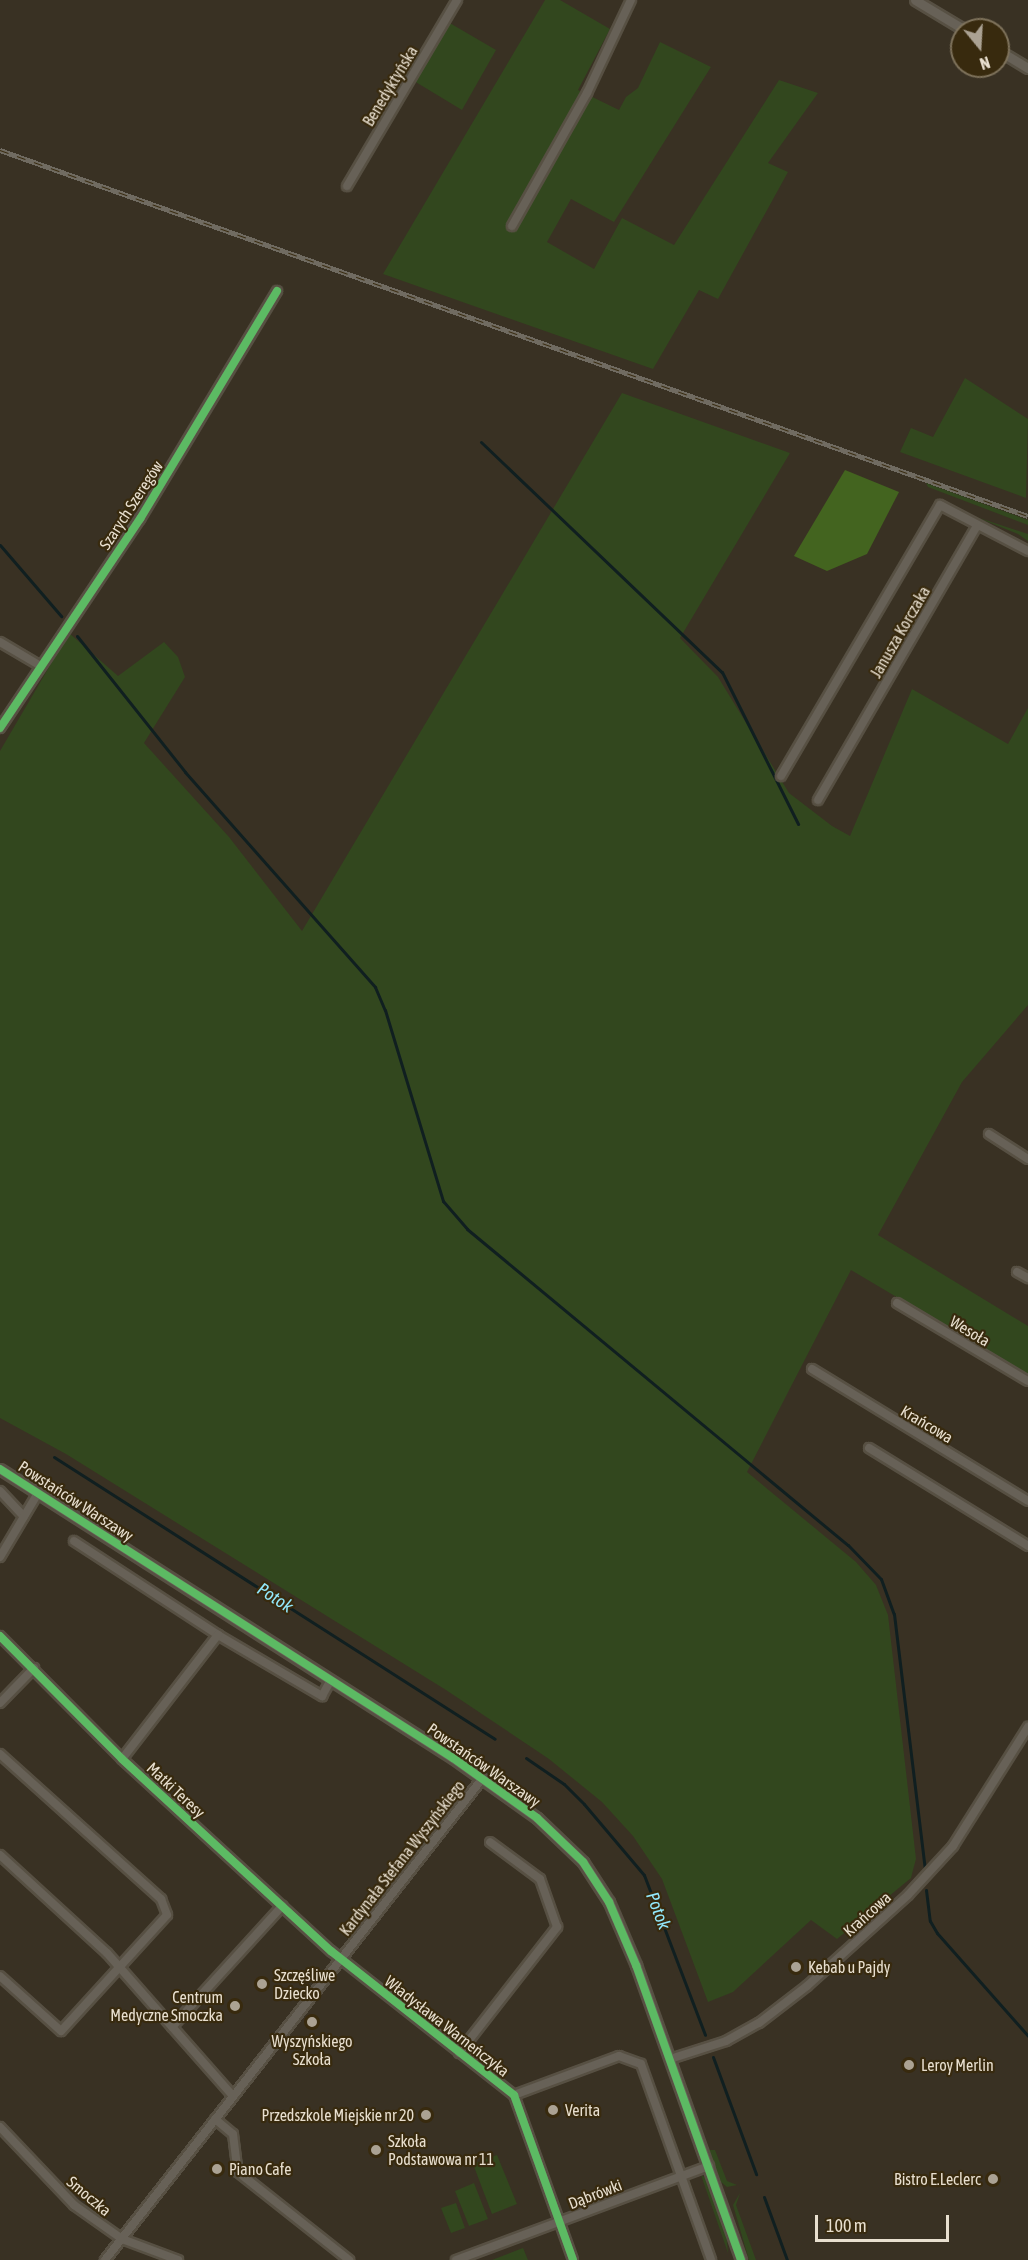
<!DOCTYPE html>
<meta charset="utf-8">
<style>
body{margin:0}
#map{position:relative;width:1028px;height:2260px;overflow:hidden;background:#393123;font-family:"Asap Condensed",sans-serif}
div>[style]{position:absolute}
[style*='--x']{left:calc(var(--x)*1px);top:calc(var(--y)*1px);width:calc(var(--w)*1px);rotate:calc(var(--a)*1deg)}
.green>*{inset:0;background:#32471e}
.forest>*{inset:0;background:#43641f}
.stream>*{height:3px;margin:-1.5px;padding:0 1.5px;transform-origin:1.5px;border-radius:1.5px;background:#101f20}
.roads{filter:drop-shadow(2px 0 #575043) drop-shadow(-2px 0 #575043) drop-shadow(0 2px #575043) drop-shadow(0 -2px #575043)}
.minor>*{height:8px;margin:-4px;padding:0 4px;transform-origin:4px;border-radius:4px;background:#676157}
.tertiary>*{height:9px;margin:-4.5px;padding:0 4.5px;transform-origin:4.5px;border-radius:4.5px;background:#676157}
.rail>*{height:5px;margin-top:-2.5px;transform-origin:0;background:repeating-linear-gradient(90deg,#382a0e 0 9px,#706b61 0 18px);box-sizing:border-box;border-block:2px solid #706b61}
.cycleway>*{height:8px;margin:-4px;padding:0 4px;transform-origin:4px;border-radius:4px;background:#5cba63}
.dots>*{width:16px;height:16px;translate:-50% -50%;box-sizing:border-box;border:3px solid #382a0e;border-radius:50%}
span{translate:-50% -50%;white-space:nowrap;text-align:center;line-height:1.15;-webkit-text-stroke:4.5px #382a0e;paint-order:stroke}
.street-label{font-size:16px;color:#e8dfcf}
.poi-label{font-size:16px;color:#e8dfcf}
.left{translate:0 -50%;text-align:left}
.right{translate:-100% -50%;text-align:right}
.water-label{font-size:18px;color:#93e9fd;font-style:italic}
.north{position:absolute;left:950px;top:18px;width:60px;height:60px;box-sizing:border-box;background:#382a0e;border:2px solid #7e725b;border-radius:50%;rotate:162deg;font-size:16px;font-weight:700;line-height:24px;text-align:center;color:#e8dfcf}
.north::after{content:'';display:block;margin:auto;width:21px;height:27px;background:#aba293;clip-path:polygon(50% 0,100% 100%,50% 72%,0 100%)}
.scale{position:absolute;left:815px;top:2215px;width:134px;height:27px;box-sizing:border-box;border:3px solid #e8dfcf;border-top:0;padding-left:8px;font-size:18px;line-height:21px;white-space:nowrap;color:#e8dfcf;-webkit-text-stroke:4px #382a0e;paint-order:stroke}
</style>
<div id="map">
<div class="green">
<div style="clip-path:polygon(545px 0,560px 0,610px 29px,578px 90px,619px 110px,626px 97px,638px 88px,660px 42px,711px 67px,614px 222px,571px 199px,547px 242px,594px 269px,622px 218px,674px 245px,779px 80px,818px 93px,768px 163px,788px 172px,718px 299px,699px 290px,653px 369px,383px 274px)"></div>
<div style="clip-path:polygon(448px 22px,496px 50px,462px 110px,414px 81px)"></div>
<div style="clip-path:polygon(965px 378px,1028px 419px,1026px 498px,900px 452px,911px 428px,933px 437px)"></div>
<div style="clip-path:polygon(622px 393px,790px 453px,680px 638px,718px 677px,789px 793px,832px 826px,850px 836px,912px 689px,1008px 744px,1028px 708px,1028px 1005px,962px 1082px,878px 1235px,1028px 1326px,1028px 1375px,851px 1270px,747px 1472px,856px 1562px,876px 1585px,888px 1615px,916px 1859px,913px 1870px,911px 1878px,837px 1939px,811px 1920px,733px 1992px,708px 2002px,662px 1879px,633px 1836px,602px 1802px,549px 1759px,446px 1690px,66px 1454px,0 1418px,0 751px,69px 633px,118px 676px,164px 642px,178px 657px,185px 677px,144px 743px,229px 837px,302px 931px)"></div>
<div style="clip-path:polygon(926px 483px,1028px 520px,1028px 525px,928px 487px)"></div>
<div style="clip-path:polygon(976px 517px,1028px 534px,1028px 541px,1018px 534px)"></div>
<div style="clip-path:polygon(715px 2150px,727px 2181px,737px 2185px,727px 2187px,721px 2182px,709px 2150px)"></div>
<div style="clip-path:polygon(497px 2155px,517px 2204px,492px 2214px,473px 2164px)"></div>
<div style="clip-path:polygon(701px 2175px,708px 2179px,726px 2231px,728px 2253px)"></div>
<div style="clip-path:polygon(474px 2183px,488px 2219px,469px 2226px,455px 2191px)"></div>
<div style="clip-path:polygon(740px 2193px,736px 2205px,756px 2260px,749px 2260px,733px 2205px)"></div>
<div style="clip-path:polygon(456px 2203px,465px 2228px,451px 2233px,441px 2208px)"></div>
<div style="clip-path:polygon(523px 2248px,528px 2260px,492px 2260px)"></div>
</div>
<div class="forest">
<div style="clip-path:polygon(845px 470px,899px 492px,867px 554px,827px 571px,794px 556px)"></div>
</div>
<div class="stream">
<div style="--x:481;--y:442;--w:333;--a:43.7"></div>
<div style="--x:722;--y:672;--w:170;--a:63.4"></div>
<div style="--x:0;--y:545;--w:94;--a:49.3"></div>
<div style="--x:77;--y:636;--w:174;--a:51.5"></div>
<div style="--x:185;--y:772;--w:287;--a:48.5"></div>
<div style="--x:375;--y:987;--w:25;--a:67"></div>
<div style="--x:385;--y:1010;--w:200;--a:73.1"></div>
<div style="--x:443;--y:1201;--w:37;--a:49"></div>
<div style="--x:467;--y:1229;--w:495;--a:39.7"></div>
<div style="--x:848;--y:1545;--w:47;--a:45.9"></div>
<div style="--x:881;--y:1579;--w:37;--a:70"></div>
<div style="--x:894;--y:1614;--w:257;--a:83.1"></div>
<div style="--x:54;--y:1457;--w:523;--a:32.6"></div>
<div style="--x:526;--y:1758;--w:46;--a:34.4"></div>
<div style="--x:564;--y:1784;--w:28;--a:45"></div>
<div style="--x:584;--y:1804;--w:93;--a:49.8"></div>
<div style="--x:644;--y:1875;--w:171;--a:69.1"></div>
<div style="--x:926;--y:1890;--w:31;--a:83"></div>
<div style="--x:930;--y:1921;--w:14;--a:60"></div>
<div style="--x:937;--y:1933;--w:137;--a:48.5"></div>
<div style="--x:713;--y:2057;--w:125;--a:69.8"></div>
<div style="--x:764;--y:2197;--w:67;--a:69.9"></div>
</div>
<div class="roads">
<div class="minor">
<div style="--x:347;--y:186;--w:216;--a:-59.4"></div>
<div style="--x:512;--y:226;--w:153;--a:-60.6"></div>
<div style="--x:587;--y:93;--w:103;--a:-64.7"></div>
<div style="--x:0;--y:642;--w:45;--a:30.5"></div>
<div style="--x:0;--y:728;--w:252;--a:-56.2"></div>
<div style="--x:140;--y:519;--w:266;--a:-59"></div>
<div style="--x:781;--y:776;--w:314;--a:-59.6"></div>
<div style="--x:940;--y:505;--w:99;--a:27.6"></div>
<div style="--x:818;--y:800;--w:317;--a:-59.9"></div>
<div style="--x:989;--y:1134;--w:46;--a:32.7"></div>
<div style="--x:1017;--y:1272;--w:13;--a:29"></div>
<div style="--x:897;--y:1303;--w:152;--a:30.8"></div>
<div style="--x:812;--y:1369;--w:253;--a:31.4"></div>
<div style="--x:869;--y:1448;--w:187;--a:31.6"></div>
<div style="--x:0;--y:1491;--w:35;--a:47"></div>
<div style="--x:74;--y:1541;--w:172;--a:33.1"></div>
<div style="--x:218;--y:1635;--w:121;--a:30.4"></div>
<div style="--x:322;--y:1696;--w:18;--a:-61"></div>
<div style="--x:0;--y:1557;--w:74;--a:-59.3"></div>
<div style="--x:0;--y:1636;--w:173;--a:45.2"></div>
<div style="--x:122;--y:1759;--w:284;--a:42.6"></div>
<div style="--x:331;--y:1951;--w:233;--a:38.2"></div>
<div style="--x:514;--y:2095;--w:175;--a:70.3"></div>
<div style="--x:0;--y:1703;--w:49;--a:-45.8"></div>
<div style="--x:0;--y:1754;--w:217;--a:42"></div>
<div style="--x:161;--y:1899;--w:17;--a:69"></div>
<div style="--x:167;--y:1915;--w:157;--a:132.4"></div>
<div style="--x:61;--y:2031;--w:82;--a:-138"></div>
<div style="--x:122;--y:1759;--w:157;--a:-52.3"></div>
<div style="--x:0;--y:1855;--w:145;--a:42.5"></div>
<div style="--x:107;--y:1953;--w:191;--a:48.6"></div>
<div style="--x:172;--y:2027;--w:164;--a:-47.7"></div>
<div style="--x:459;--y:2053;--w:160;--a:-52.1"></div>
<div style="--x:557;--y:1927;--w:51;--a:-109.5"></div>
<div style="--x:540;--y:1879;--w:62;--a:-143.5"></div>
<div style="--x:670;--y:2059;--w:59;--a:-17.8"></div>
<div style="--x:726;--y:2041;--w:38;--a:-29"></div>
<div style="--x:759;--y:2023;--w:61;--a:-37.6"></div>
<div style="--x:807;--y:1986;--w:136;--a:-42"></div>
<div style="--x:908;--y:1895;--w:67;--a:-47.4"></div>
<div style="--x:953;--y:1846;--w:141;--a:-57.8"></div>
<div style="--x:514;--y:2095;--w:112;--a:-20.4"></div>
<div style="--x:619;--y:2056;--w:23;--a:20"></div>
<div style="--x:641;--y:2064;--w:208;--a:70.3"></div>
<div style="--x:215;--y:2119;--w:23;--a:40"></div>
<div style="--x:233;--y:2134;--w:38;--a:83"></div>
<div style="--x:238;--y:2172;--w:142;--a:38.4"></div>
<div style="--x:0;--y:2127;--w:108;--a:46.5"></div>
<div style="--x:74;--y:2205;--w:59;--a:35.3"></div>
<div style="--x:122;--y:2239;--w:60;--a:20.6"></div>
<div style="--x:105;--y:2260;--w:611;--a:-51.91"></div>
<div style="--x:456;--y:2260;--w:270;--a:-20.4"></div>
</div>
<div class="tertiary">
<div style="--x:915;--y:0;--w:58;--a:31"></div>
<div style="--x:998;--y:50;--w:35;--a:31"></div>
<div style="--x:0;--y:1469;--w:537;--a:32.54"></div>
<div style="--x:453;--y:1758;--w:103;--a:35.5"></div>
<div style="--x:537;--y:1818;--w:64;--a:43.7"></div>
<div style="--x:583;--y:1862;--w:48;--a:57"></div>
<div style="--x:609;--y:1902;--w:69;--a:66.8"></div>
<div style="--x:636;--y:1965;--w:313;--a:70.4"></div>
</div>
</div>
<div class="rail">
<div style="--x:0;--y:150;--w:1091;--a:19.6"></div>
</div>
<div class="cycleway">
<div style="--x:0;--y:728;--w:252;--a:-56.2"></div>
<div style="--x:140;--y:519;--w:266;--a:-59"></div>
<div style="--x:0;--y:1469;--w:537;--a:32.54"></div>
<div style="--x:453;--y:1758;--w:103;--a:35.5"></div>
<div style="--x:537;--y:1818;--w:64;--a:43.7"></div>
<div style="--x:583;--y:1862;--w:48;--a:57"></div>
<div style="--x:609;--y:1902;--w:69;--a:66.8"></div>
<div style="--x:636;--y:1965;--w:313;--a:70.4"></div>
<div style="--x:0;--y:1636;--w:173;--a:45.2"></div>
<div style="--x:122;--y:1759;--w:284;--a:42.6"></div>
<div style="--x:331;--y:1951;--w:233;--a:38.2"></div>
<div style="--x:514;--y:2095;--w:175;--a:70.3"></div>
</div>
<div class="dots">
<div style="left:796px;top:1967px;background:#aba293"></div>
<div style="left:262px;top:1984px;background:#aba293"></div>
<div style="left:235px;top:2006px;background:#aba293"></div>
<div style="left:312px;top:2022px;background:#aba293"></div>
<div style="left:909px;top:2065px;background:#aba293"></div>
<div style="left:553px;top:2110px;background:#aba293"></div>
<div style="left:426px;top:2115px;background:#aba293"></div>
<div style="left:376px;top:2150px;background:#aba293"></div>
<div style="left:217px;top:2169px;background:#aba293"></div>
<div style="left:993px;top:2179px;background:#aba293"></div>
</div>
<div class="street-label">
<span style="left:390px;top:86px;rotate:-59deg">Benedyktyńska</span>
<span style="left:131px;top:505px;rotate:-57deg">Szarych Szeregów</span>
<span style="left:900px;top:632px;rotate:-60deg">Janusza Korczaka</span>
<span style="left:970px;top:1331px;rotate:31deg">Wesoła</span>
<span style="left:927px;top:1424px;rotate:31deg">Krańcowa</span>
<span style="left:76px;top:1501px;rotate:33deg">Powstańców Warszawy</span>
<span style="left:484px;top:1765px;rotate:35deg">Powstańców Warszawy</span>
<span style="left:176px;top:1790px;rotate:43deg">Matki Teresy</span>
<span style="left:402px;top:1858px;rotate:-52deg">Kardynała Stefana Wyszyńskiego</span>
<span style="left:867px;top:1914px;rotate:-42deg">Krańcowa</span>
<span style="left:447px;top:2026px;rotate:38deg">Władysława Warneńczyka</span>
<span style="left:595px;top:2194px;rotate:-21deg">Dąbrówki</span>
<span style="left:89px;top:2196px;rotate:40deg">Smoczka</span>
</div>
<div class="poi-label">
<span class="left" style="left:808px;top:1967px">Kebab u Pajdy</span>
<span class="left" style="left:274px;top:1984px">Szczęśliwe<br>Dziecko</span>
<span class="right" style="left:223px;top:2006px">Centrum<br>Medyczne Smoczka</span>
<span style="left:312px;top:2050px">Wyszyńskiego<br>Szkoła</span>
<span class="left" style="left:921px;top:2065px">Leroy Merlin</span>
<span class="left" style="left:565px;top:2110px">Verita</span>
<span class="right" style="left:414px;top:2115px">Przedszkole Miejskie nr 20</span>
<span class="left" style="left:388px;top:2150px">Szkoła<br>Podstawowa nr 11</span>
<span class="left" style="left:229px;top:2169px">Piano Cafe</span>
<span class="right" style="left:981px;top:2179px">Bistro E.Leclerc</span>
</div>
<div class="water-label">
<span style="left:275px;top:1598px;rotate:33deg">Potok</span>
<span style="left:658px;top:1911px;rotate:69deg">Potok</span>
</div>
<div class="north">N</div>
<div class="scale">100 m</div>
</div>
